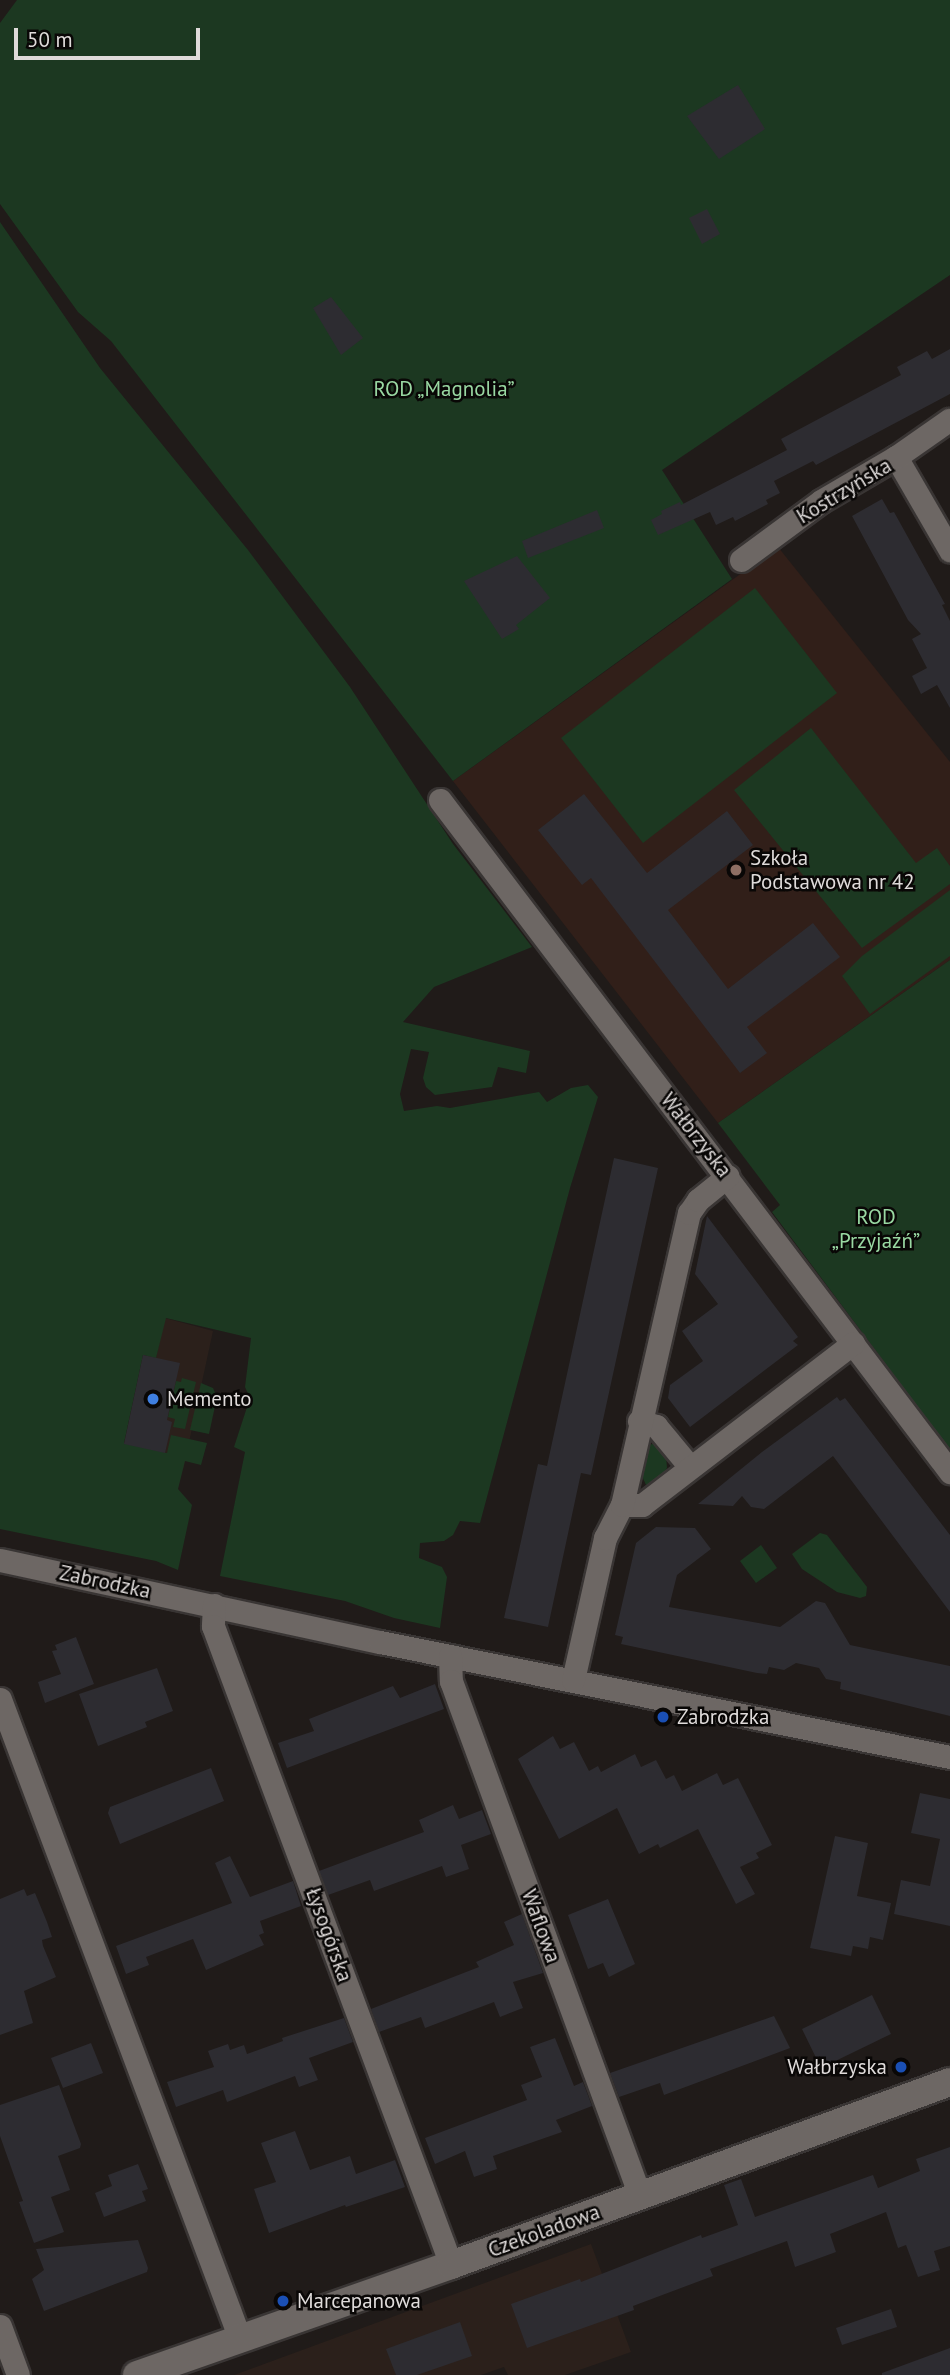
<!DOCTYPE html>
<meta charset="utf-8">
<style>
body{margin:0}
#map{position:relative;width:950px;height:2375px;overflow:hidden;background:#201b19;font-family:"PT Sans",sans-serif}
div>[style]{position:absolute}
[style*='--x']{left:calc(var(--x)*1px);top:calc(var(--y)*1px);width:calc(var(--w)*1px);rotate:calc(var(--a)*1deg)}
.built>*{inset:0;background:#2b201b}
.education>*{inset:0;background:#311f19}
.green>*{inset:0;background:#1c3821}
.building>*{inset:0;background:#2d2c31}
.roads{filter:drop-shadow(2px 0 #393534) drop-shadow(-2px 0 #393534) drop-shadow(0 2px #393534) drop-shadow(0 -2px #393534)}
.minor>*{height:23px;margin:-11.5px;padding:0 11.5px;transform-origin:11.5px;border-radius:11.5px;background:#6d6764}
.tertiary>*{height:28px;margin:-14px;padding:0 14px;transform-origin:14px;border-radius:14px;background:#6d6764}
.dots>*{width:19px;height:19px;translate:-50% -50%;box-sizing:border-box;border:4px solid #090706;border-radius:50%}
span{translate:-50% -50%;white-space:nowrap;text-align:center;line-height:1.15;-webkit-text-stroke:5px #090706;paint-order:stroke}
.park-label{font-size:21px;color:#99d8a2}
.street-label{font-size:21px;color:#dfdbda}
.poi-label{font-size:21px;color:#dfdbda}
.left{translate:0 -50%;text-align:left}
.right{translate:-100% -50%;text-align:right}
.scale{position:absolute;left:14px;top:28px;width:186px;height:32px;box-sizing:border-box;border:4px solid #dfdbda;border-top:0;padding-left:9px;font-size:21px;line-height:24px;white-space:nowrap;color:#dfdbda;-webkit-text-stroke:5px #090706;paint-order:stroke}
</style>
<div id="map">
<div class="built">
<div style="clip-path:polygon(165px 1318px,213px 1331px,183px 1470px,124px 1444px,143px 1355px,156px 1357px)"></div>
<div style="clip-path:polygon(591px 2244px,631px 2352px,565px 2375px,508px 2375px,504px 2367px,481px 2375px,234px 2375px)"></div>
</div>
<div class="education">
<div style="clip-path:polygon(778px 547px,950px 762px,950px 960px,718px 1123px,453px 781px)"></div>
</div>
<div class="green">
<div style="clip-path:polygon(17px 0,950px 0,950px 275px,662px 470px,732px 579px,453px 781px,111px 341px,78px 312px,0 204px,0 23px)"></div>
<div style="clip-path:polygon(0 222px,100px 368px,248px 550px,350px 687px,453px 844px,532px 947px,434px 987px,403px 1022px,530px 1051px,526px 1073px,498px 1067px,492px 1087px,435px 1095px,426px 1087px,423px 1078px,429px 1052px,411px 1049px,400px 1094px,404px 1111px,437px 1106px,450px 1108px,539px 1092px,547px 1102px,571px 1088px,588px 1085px,598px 1097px,570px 1188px,480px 1523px,460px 1521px,453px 1535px,444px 1541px,420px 1543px,419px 1558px,442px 1567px,447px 1577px,440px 1628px,394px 1618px,345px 1601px,220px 1576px,245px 1452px,234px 1447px,250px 1398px,245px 1387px,251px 1338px,166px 1318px,156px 1358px,143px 1355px,124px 1443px,167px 1453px,171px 1435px,207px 1443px,201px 1465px,185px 1461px,178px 1489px,192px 1505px,178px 1570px,156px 1561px,0 1529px)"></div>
<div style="clip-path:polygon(755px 588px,837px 693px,643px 843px,561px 738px)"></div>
<div style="clip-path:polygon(811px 728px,916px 863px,937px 848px,950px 866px,950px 884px,862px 948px,734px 790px)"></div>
<div style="clip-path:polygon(950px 890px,950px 956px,870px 1014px,842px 976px,862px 956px)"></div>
<div style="clip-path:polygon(950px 960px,950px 1450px,772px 1212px,780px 1205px,718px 1123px)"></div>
<div style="clip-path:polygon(182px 1378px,196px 1382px,185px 1429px,173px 1427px,175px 1419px,168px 1417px,176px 1381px,181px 1382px)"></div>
<div style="clip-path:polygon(201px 1383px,213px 1388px,217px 1397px,209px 1434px,190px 1430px)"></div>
<div style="clip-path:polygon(656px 1443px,666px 1454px,667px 1468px,660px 1478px,646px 1485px,642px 1476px,649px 1445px)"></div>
<div style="clip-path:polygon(820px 1533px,827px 1535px,867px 1587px,866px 1596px,860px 1598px,837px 1592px,802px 1569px,792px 1554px)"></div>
<div style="clip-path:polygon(761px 1545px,777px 1568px,756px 1583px,740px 1561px)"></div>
</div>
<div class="building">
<div style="clip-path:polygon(738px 85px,765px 129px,719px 159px,687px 116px)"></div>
<div style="clip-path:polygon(707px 209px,720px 234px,702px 244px,689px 218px)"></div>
<div style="clip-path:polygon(331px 297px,363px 338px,341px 355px,313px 308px)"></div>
<div style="clip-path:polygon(950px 349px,950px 394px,816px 465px,813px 461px,774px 481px,780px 493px,766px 500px,768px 504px,735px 521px,733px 517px,716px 525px,710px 512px,658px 535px,651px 520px,662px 514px,661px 511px,680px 502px,681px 505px,787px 450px,781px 439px,901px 375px,897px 367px,927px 351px,932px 359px)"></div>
<div style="clip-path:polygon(882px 499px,890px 513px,894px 512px,945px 604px,942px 605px,950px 621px,950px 708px,937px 685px,921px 694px,912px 676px,927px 668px,912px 639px,921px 634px,908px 620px,852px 516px)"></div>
<div style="clip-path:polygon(597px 510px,604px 528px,528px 558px,522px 541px)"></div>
<div style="clip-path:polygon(517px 556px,550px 598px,516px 625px,519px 629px,502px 639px,464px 581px)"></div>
<div style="clip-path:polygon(584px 794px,647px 873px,727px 811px,753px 845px,668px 910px,728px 989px,813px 923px,840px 957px,747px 1027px,767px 1053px,740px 1073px,591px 878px,582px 885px,538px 830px)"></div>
<div style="clip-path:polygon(614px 1158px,658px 1168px,591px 1475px,581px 1473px,548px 1627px,504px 1618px,538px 1464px,547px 1466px)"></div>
<div style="clip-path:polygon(707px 1216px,798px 1337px,793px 1341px,798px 1345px,690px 1427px,668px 1398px,670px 1385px,703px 1361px,682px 1331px,718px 1304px,695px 1274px)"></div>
<div style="clip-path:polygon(143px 1355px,180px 1363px,167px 1420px,172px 1422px,165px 1453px,124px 1444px)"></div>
<div style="clip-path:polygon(837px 1397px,840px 1401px,845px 1398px,950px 1535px,950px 1612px,833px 1456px,764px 1509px,751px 1507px,742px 1496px,733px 1506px,698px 1504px,762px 1452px)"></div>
<div style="clip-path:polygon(656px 1527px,695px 1528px,711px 1549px,677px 1575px,669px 1607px,780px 1627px,816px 1601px,825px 1603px,850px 1645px,950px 1666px,950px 1716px,840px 1689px,841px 1682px,826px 1679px,819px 1668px,796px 1663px,784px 1670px,769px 1667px,767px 1674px,757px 1673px,621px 1644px,623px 1637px,615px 1635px,636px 1543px)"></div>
<div style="clip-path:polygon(76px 1637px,94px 1684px,45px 1703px,38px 1682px,61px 1674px,52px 1651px,57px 1650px,55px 1645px)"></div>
<div style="clip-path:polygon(157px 1668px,173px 1711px,145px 1722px,147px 1727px,98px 1746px,79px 1694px)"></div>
<div style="clip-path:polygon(435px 1684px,444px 1709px,287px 1768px,278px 1743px,314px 1731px,309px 1719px,393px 1686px,400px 1698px)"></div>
<div style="clip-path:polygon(553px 1736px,560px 1749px,574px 1742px,589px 1771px,598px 1766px,601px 1772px,635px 1754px,641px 1767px,656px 1760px,666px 1779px,674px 1775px,682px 1791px,717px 1773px,723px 1785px,738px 1778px,772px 1845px,756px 1853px,759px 1858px,740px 1867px,755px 1894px,736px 1904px,698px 1829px,660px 1848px,658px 1844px,639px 1854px,617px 1808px,559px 1839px,518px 1759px)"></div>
<div style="clip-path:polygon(211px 1768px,224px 1801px,120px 1844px,108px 1813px,110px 1807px)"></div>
<div style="clip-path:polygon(920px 1793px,950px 1799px,950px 1926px,894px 1914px,901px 1880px,930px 1886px,940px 1839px,911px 1833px)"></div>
<div style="clip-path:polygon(453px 1805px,459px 1819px,482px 1810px,491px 1834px,461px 1845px,469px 1869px,446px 1877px,442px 1866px,374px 1891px,370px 1880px,328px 1895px,319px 1871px,424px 1832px,419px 1820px)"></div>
<div style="clip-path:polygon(835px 1836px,868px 1843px,857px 1896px,891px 1903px,883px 1940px,870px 1937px,868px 1949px,853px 1946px,851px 1956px,810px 1948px)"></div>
<div style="clip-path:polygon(230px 1856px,250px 1897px,293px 1881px,301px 1906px,260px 1921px,264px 1933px,259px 1935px,264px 1945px,206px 1970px,193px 1939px,146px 1957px,149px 1965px,126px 1974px,116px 1946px,232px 1903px,215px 1863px)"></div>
<div style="clip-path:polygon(24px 1889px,27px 1896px,35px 1893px,47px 1922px,52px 1937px,42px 1940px,43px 1946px,56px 1977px,24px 1991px,33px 2023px,0 2035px,0 1899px)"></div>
<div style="clip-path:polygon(608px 1899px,635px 1964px,609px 1977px,603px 1963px,588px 1969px,568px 1915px)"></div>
<div style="clip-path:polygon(522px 1914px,543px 1973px,513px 1982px,523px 2008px,500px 2017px,494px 2002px,425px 2028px,421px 2017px,379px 2032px,371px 2009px,479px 1967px,476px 1962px,514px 1945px,504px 1922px)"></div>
<div style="clip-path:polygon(872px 1995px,891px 2034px,821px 2068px,802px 2029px)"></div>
<div style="clip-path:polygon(774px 2016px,790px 2048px,664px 2095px,660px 2083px,619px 2097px,610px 2073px)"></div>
<div style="clip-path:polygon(344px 2018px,353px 2042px,309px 2058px,318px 2080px,299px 2087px,295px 2076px,227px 2102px,223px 2090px,176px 2107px,167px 2082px,214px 2067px,208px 2051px,228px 2044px,230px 2050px,244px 2045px,247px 2054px,283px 2041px,282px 2038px)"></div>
<div style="clip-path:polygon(555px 2038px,574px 2086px,583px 2082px,592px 2106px,556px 2120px,562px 2132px,493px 2156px,497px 2169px,474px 2177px,465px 2151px,435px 2164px,425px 2138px,527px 2100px,521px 2085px,542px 2077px,530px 2047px)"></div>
<div style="clip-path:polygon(91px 2043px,103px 2073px,63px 2088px,51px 2058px)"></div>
<div style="clip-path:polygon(59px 2085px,81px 2144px,80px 2148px,58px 2156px,70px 2190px,51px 2197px,64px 2232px,34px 2243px,19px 2202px,23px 2201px,0 2136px,0 2105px)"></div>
<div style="clip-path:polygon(295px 2131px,310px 2170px,350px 2156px,356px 2174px,395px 2160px,405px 2187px,346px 2207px,345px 2205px,269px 2233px,254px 2189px,276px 2182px,261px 2143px)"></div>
<div style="clip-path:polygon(950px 2147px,950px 2246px,934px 2251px,940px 2270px,918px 2277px,906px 2245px,898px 2248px,886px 2212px,830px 2234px,836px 2252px,795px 2267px,787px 2241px,710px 2269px,713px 2276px,633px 2306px,634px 2310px,527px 2348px,511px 2304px,580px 2279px,581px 2282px,701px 2235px,702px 2238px,738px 2225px,724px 2185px,741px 2179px,755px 2217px,873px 2175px,878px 2188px,920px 2171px,916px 2159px)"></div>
<div style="clip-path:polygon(138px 2164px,148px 2189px,142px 2191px,146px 2201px,104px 2217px,95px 2193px,112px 2186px,108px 2175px)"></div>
<div style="clip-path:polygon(138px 2240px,148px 2268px,147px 2272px,44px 2311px,32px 2279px,44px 2270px,36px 2249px)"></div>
<div style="clip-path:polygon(891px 2309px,897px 2327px,842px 2345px,836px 2328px)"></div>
<div style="clip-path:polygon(460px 2322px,472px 2356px,417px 2375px,396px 2375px,386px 2349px)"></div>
<div style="clip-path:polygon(950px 2348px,950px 2375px,882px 2375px,882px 2373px)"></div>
</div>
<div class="roads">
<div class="minor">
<div style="--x:896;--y:457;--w:108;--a:59.9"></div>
<div style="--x:741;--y:560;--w:99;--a:-36.4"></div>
<div style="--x:821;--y:501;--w:87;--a:-30.4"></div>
<div style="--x:896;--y:457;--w:65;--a:-34.9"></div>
<div style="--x:440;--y:800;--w:844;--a:52.8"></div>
<div style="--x:639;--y:1421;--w:18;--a:16"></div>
<div style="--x:656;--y:1426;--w:53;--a:50.3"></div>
<div style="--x:622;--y:1505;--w:20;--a:0"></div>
<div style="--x:642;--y:1505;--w:266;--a:-37.5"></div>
<div style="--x:0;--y:1560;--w:389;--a:12.2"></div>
<div style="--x:380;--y:1642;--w:581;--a:11.41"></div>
<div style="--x:214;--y:1605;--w:21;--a:93"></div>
<div style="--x:213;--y:1626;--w:682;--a:69.57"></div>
<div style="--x:450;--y:1656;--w:25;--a:88"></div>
<div style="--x:451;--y:1681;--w:549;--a:69.85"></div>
<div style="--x:573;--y:1680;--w:146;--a:-77.3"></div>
<div style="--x:605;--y:1538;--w:37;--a:-63"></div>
<div style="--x:622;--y:1505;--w:300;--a:-77.1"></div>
<div style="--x:689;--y:1213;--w:16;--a:-55"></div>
<div style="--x:698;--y:1200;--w:38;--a:-39"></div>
<div style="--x:0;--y:1699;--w:684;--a:69.44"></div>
<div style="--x:0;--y:2326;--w:52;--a:69.8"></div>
</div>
<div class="tertiary">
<div style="--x:137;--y:2375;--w:333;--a:-19.3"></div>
<div style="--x:451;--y:2265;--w:531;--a:-20.14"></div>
</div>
</div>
<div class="dots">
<div style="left:736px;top:870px;background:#8d6e63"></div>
<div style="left:153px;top:1399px;background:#3f7fe0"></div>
<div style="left:663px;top:1717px;background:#1a4fb4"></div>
<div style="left:901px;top:2067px;background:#1a4fb4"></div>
<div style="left:283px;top:2301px;background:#1a4fb4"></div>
</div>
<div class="park-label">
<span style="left:444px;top:389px">ROD „Magnolia”</span>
<span style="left:876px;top:1229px">ROD<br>„Przyjaźń”</span>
</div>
<div class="street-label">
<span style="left:844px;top:491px;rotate:-31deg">Kostrzyńska</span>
<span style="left:696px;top:1135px;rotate:52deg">Wałbrzyska</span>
<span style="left:105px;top:1582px;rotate:12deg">Zabrodzka</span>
<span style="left:541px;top:1926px;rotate:70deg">Waflowa</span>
<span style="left:329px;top:1935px;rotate:70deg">Łysogórska</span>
<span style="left:544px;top:2231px;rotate:-20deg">Czekoladowa</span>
</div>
<div class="poi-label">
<span class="left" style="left:750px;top:870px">Szkoła<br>Podstawowa nr 42</span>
<span class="left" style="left:167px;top:1399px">Memento</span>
<span class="left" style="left:677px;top:1717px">Zabrodzka</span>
<span class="right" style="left:887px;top:2067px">Wałbrzyska</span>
<span class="left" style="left:297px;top:2301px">Marcepanowa</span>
</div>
<div class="scale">50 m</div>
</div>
